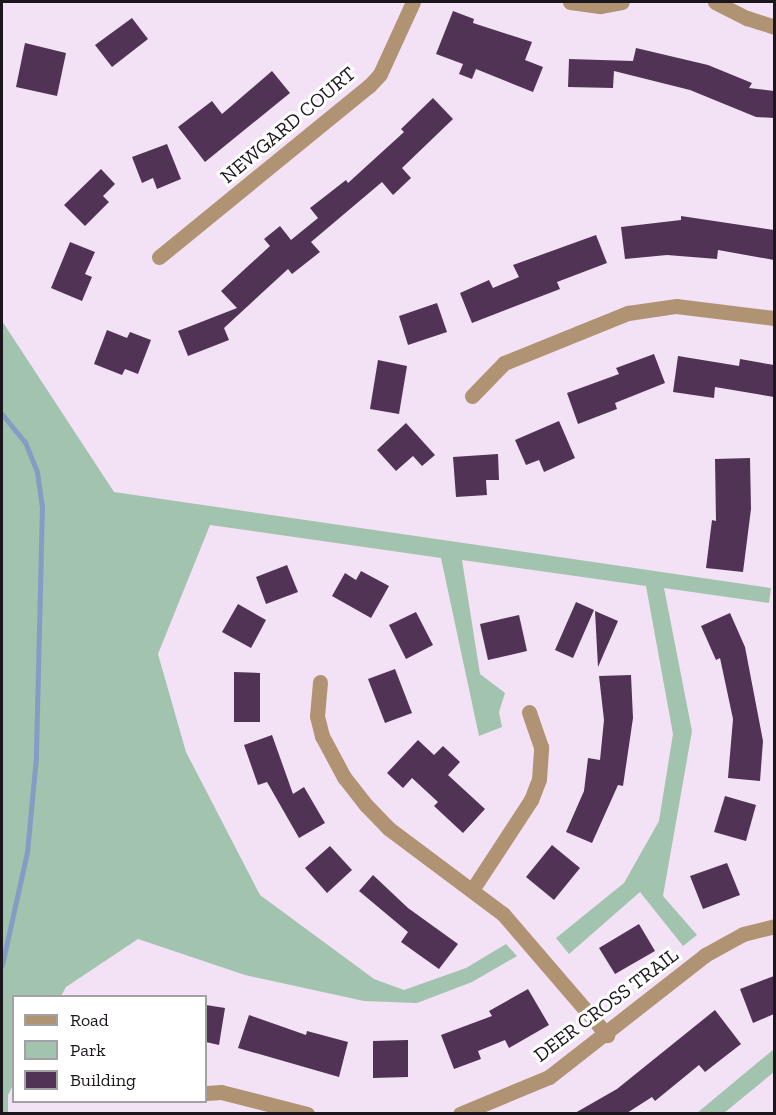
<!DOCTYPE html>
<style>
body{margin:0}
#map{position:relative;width:776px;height:1115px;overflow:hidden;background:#f3e2f5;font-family:"Zilla Slab",serif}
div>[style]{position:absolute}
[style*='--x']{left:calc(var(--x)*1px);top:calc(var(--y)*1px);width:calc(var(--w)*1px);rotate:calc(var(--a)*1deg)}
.green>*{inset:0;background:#a2c3ae}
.stream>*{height:5px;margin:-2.5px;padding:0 2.5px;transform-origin:2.5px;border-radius:2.5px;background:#859cc5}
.building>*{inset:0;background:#513455}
.minor>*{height:15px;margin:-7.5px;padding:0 7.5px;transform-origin:7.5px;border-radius:7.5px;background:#b09373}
span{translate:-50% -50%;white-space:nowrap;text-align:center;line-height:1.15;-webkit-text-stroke:6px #fff;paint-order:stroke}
.street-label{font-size:20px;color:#1b151c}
.frame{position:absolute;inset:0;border:3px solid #1b151c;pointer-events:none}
.legend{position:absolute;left:12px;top:995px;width:195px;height:108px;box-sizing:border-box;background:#fff;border:2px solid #a4a1a4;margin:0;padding:8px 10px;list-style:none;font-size:18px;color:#1b151c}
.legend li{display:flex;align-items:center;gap:12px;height:30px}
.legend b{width:30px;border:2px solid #a4a1a4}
</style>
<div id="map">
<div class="green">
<div style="clip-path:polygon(2px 321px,114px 492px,771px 588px,769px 603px,664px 588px,692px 731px,663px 896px,697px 935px,683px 946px,640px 892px,569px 954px,556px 938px,624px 883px,659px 821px,673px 734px,646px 586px,462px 560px,480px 674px,505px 693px,499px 712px,502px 727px,479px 736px,441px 558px,210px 525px,158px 654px,186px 752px,260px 895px,374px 979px,404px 990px,466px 968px,506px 944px,517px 956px,472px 982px,417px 1003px,364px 1001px,245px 975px,138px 939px,66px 987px,61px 996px,14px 996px,13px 1085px,8px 1095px,8px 1113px,2px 1113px)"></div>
<div style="clip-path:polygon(774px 1049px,774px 1072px,724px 1113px,697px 1113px)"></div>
</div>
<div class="stream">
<div style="--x:2;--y:414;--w:36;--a:51"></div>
<div style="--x:25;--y:442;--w:32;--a:68"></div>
<div style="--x:37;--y:472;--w:34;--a:82"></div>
<div style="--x:42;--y:506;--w:251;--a:91.4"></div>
<div style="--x:36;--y:757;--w:95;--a:95.4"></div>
<div style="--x:27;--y:852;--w:116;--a:102.5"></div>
</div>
<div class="building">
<div style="clip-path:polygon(453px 11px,474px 19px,473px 23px,532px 42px,525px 60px,543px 67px,533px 92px,476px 69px,472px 79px,459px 74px,463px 64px,436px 54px)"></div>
<div style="clip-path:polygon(132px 18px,148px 39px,112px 67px,95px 45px)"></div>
<div style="clip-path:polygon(25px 43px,66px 53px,57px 96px,16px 87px)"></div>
<div style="clip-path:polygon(636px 48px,708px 65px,752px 83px,749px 88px,774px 91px,774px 118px,756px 117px,690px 90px,614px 71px,613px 88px,568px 87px,569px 59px,633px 61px)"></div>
<div style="clip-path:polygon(272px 71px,290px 93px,205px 162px,178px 127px,212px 101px,222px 114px)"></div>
<div style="clip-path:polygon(433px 98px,453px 119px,402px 168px,411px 178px,393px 195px,382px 182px,311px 242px,320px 252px,292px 274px,288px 269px,224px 328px,229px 340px,188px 356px,178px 331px,237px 308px,221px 291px,270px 246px,264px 239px,280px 226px,291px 240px,318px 218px,310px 208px,346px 180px,348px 183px,404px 132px,401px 129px)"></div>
<div style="clip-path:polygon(167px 144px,181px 179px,157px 189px,153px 178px,142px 183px,132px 157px)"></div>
<div style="clip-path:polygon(101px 169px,115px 184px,103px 196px,109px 202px,85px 226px,64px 205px)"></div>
<div style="clip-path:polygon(681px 216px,774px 230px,774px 260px,718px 250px,717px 259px,667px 255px,625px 259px,621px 227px,681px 220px)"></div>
<div style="clip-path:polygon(596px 235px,607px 263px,557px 282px,560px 289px,472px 323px,460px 293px,489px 280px,493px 288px,519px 277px,513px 265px)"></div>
<div style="clip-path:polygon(70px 242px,95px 252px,85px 274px,92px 277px,82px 301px,51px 288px)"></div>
<div style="clip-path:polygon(437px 303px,447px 332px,408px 345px,399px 316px)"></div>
<div style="clip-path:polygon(107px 330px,127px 338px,130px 332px,151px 340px,138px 374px,125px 369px,122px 375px,94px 364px)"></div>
<div style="clip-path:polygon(654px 354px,665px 383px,615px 403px,617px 409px,578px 424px,567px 393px,619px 374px,616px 368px)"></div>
<div style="clip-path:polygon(678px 356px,739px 366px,740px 359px,774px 365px,774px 397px,715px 387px,714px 398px,673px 392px)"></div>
<div style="clip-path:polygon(378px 360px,407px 366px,399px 414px,370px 409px)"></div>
<div style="clip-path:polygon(559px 421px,575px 458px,544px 472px,539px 460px,526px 465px,515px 440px)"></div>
<div style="clip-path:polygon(406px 423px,435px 455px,422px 466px,413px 456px,396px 471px,377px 450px)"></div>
<div style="clip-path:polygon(498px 454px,499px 480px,486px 480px,487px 495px,456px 497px,453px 457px)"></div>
<div style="clip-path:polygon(750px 458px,751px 509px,743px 572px,706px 568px,712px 520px,716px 521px,715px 459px)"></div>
<div style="clip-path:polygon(287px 565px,298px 592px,266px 604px,256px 577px)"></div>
<div style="clip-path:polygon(361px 571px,389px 586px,371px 618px,332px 596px,345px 573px,356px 580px)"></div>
<div style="clip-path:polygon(576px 602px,594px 610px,573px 658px,555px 650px)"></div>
<div style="clip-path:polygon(238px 604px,266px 620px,251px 648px,222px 632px)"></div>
<div style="clip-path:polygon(595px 611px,618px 621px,598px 667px)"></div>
<div style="clip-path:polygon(416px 612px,433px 645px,406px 659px,389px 625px)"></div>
<div style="clip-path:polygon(730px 613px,745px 647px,763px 741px,760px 781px,728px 778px,733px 719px,720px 658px,716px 660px,701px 626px)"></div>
<div style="clip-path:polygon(519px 615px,527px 651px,488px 660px,480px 624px)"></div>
<div style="clip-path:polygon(395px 669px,412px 713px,385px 723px,368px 679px)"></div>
<div style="clip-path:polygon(234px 672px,260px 673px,260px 722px,234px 722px)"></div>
<div style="clip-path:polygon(631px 675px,633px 718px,623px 786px,618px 785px,592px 843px,566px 832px,584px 791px,588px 758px,600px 760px,604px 720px,599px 676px)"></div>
<div style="clip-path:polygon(272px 735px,293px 794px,304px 787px,325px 823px,299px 838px,267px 782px,258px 785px,244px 745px)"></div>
<div style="clip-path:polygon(418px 740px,434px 755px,443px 746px,460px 762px,448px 775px,485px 809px,463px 833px,434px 806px,438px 802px,412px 778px,403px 788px,387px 773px)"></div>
<div style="clip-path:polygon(725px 796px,756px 805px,746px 841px,714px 832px)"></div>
<div style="clip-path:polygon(552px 845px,580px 868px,554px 900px,526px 877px)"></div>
<div style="clip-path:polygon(330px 846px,352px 870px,327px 893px,305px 868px)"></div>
<div style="clip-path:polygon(727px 863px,740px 895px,703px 909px,690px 876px)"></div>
<div style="clip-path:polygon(373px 875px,408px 908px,458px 944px,439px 969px,401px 942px,408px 932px,359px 891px)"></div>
<div style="clip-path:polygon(639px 924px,655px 951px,615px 974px,599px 948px)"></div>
<div style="clip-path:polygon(774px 976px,774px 1014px,753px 1023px,740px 989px)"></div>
<div style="clip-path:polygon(528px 989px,549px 1025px,509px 1048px,505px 1040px,478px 1051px,481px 1059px,454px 1069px,441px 1035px,492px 1016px,489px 1011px)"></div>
<div style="clip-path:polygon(206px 1005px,225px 1008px,219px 1045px,206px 1042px)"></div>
<div style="clip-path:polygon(715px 1010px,741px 1044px,705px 1072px,699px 1065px,655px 1101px,652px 1097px,627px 1113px,575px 1113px,617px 1089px)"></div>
<div style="clip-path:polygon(249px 1015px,306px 1035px,307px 1031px,348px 1042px,339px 1077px,238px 1048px)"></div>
<div style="clip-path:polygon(408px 1040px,408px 1077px,373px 1078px,373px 1041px)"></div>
</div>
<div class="minor">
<div style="--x:570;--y:2;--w:30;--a:8"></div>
<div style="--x:600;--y:6;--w:22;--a:-10"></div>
<div style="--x:715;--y:2;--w:36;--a:27"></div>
<div style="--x:747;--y:18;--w:28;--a:18"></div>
<div style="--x:159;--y:257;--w:271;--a:-39.2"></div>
<div style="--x:369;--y:86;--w:16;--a:-47"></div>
<div style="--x:380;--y:74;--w:79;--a:-65.4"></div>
<div style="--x:472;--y:396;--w:46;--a:-45.9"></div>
<div style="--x:504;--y:363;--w:134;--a:-22"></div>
<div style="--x:628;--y:313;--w:49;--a:-8.3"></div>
<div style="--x:676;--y:306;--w:99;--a:7"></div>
<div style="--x:320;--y:682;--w:34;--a:95"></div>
<div style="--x:317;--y:716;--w:21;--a:76"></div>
<div style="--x:322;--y:736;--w:47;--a:61.8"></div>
<div style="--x:344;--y:777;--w:36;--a:52"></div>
<div style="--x:366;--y:805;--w:32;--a:46"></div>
<div style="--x:388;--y:828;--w:144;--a:36.8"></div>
<div style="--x:503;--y:914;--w:160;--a:49.3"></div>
<div style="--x:472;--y:890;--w:108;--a:-56.8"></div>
<div style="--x:531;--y:800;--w:22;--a:-69"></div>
<div style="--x:539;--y:779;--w:32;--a:-86"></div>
<div style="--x:541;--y:747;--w:37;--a:-109"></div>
<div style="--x:206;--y:1093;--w:15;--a:-4"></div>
<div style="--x:221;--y:1092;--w:89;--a:14.3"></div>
<div style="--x:460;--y:1114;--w:96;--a:-22.6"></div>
<div style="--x:549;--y:1077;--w:198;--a:-38"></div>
<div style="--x:705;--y:955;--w:43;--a:-28.9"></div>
<div style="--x:743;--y:934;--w:32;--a:-14"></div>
</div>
<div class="street-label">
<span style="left:288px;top:125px;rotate:-40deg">NEWGARD COURT</span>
<span style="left:606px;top:1005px;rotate:-37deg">DEER CROSS TRAIL</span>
</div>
<div class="frame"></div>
<ul class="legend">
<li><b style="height:8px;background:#b09373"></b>Road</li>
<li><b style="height:16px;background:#a2c3ae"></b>Park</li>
<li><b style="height:16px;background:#513455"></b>Building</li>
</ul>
</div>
